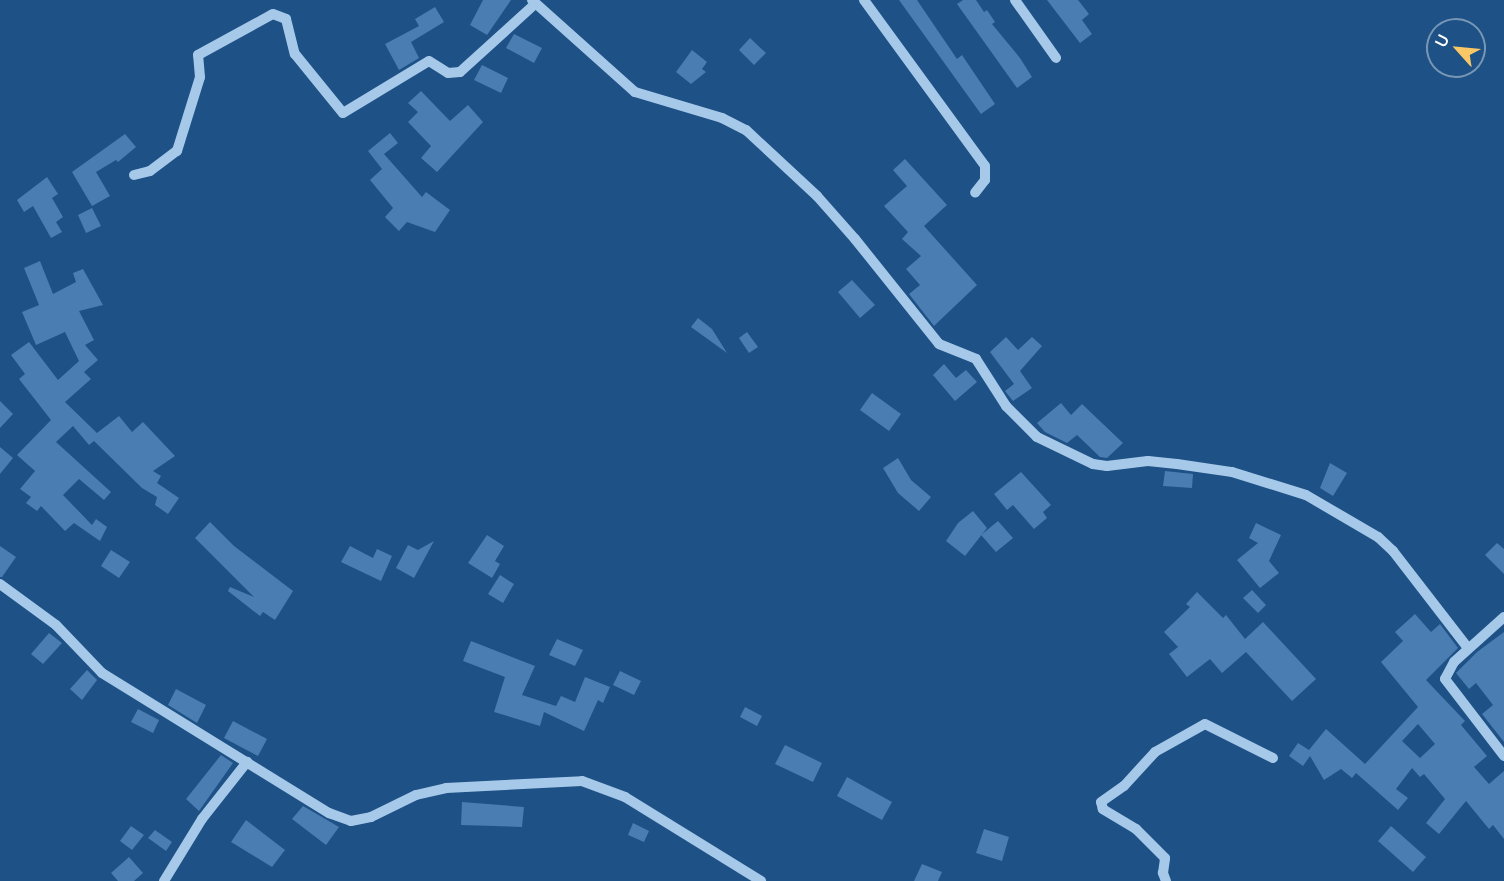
<!DOCTYPE html>
<style>
body{margin:0}
#map{position:relative;width:1504px;height:881px;overflow:hidden;background:#1e5186;font-family:Manrope,sans-serif}
div>[style]{position:absolute}
[style*='--x']{left:calc(var(--x)*1px);top:calc(var(--y)*1px);width:calc(var(--w)*1px);rotate:calc(var(--a)*1deg)}
.building>*{inset:0;background:#4a7db1}
.minor>*{height:10px;margin:-5px;padding:0 5px;transform-origin:5px;border-radius:5px;background:#a6c9ea}
span{translate:-50% -50%;white-space:nowrap;text-align:center;line-height:1.15;-webkit-text-stroke:4.5px #1e5186;paint-order:stroke}
.north{position:absolute;left:1426px;top:18px;width:60px;height:60px;box-sizing:border-box;background:#1e5186;border:2px solid #7897b6;border-radius:50%;rotate:297deg;font-size:16px;font-weight:700;line-height:24px;text-align:center;color:#fff}
.north::after{content:'';display:block;margin:auto;width:21px;height:27px;background:#f9c765;clip-path:polygon(50% 0,100% 100%,50% 72%,0 100%)}
</style>
<div id="map">
<div class="building">
<div style="clip-path:polygon(483px 0,511px 0,487px 35px,470px 25px)"></div>
<div style="clip-path:polygon(899px 0,917px 0,957px 59px,962px 55px,995px 104px,981px 114px)"></div>
<div style="clip-path:polygon(963px 0,976px 0,984px 12px,987px 10px,995px 22px,992px 24px,1020px 58px,1032px 77px,1017px 88px,957px 4px)"></div>
<div style="clip-path:polygon(1047px 0,1078px 0,1089px 14px,1082px 20px,1092px 34px,1080px 43px)"></div>
<div style="clip-path:polygon(435px 7px,444px 22px,411px 42px,419px 58px,399px 70px,385px 44px,419px 26px,415px 19px)"></div>
<div style="clip-path:polygon(514px 34px,542px 48px,534px 63px,506px 48px)"></div>
<div style="clip-path:polygon(750px 38px,766px 53px,754px 65px,739px 50px)"></div>
<div style="clip-path:polygon(692px 50px,707px 62px,702px 69px,706px 72px,691px 84px,676px 72px)"></div>
<div style="clip-path:polygon(482px 65px,508px 78px,501px 93px,474px 80px)"></div>
<div style="clip-path:polygon(421px 91px,450px 121px,468px 105px,483px 122px,437px 172px,421px 158px,431px 146px,408px 122px,418px 112px,408px 103px)"></div>
<div style="clip-path:polygon(390px 133px,398px 143px,384px 154px,422px 197px,426px 192px,450px 210px,435px 232px,407px 222px,399px 231px,385px 217px,393px 208px,370px 180px,382px 169px,368px 151px)"></div>
<div style="clip-path:polygon(125px 134px,136px 147px,118px 162px,116px 160px,96px 172px,110px 196px,92px 206px,72px 172px)"></div>
<div style="clip-path:polygon(905px 159px,947px 205px,924px 226px,977px 285px,934px 326px,909px 294px,920px 285px,906px 269px,921px 256px,902px 239px,908px 232px,884px 206px,907px 186px,893px 170px)"></div>
<div style="clip-path:polygon(47px 177px,58px 194px,52px 198px,63px 217px,56px 222px,62px 232px,51px 238px,33px 206px,24px 212px,17px 200px)"></div>
<div style="clip-path:polygon(92px 208px,101px 226px,86px 233px,78px 215px)"></div>
<div style="clip-path:polygon(40px 261px,53px 294px,76px 282px,73px 273px,83px 269px,103px 305px,79px 311px,94px 340px,85px 345px,98px 360px,84px 372px,91px 379px,65px 402px,97px 433px,119px 416px,132px 432px,143px 422px,175px 456px,153px 471px,161px 476px,157px 483px,179px 498px,168px 514px,155px 505px,157px 497px,142px 488px,94px 441px,89px 445px,73px 426px,56px 442px,111px 492px,104px 500px,79px 479px,63px 495px,92px 525px,96px 519px,107px 527px,100px 541px,74px 523px,65px 531px,41px 506px,37px 511px,26px 503px,31px 497px,20px 489px,35px 471px,17px 455px,51px 420px,19px 379px,25px 374px,11px 355px,29px 342px,58px 380px,79px 361px,65px 332px,36px 345px,22px 312px,39px 305px,24px 268px)"></div>
<div style="clip-path:polygon(852px 280px,875px 305px,860px 318px,838px 292px)"></div>
<div style="clip-path:polygon(698px 318px,712px 329px,727px 353px,691px 327px)"></div>
<div style="clip-path:polygon(747px 332px,758px 347px,749px 353px,739px 338px)"></div>
<div style="clip-path:polygon(1006px 337px,1018px 350px,1032px 337px,1042px 346px,1020px 371px,1032px 388px,1013px 401px,1005px 391px,1014px 384px,990px 352px)"></div>
<div style="clip-path:polygon(944px 364px,956px 378px,966px 370px,977px 382px,955px 401px,933px 375px)"></div>
<div style="clip-path:polygon(872px 393px,901px 414px,889px 431px,860px 410px)"></div>
<div style="clip-path:polygon(0 401px,13px 414px,0 428px)"></div>
<div style="clip-path:polygon(1061px 403px,1071px 415px,1082px 404px,1123px 443px,1107px 458px,1100px 457px,1077px 435px,1067px 443px,1045px 432px,1037px 423px)"></div>
<div style="clip-path:polygon(0 447px,13px 458px,0 474px)"></div>
<div style="clip-path:polygon(898px 458px,911px 480px,931px 497px,919px 511px,898px 493px,883px 468px)"></div>
<div style="clip-path:polygon(1330px 463px,1347px 473px,1333px 496px,1320px 488px)"></div>
<div style="clip-path:polygon(1165px 471px,1193px 474px,1192px 488px,1163px 486px)"></div>
<div style="clip-path:polygon(1021px 472px,1051px 505px,1043px 512px,1047px 518px,1034px 529px,1013px 505px,1007px 510px,994px 494px)"></div>
<div style="clip-path:polygon(973px 511px,987px 528px,965px 556px,946px 541px,958px 523px)"></div>
<div style="clip-path:polygon(998px 521px,1013px 538px,996px 552px,981px 535px)"></div>
<div style="clip-path:polygon(210px 522px,234px 546px,293px 591px,275px 620px,263px 612px,260px 616px,228px 591px,230px 587px,254px 597px,195px 538px)"></div>
<div style="clip-path:polygon(1256px 523px,1281px 535px,1269px 561px,1279px 573px,1260px 588px,1237px 560px,1258px 543px,1249px 538px)"></div>
<div style="clip-path:polygon(487px 535px,504px 546px,495px 561px,500px 564px,492px 578px,468px 563px)"></div>
<div style="clip-path:polygon(434px 541px,414px 578px,396px 568px,408px 545px,418px 550px)"></div>
<div style="clip-path:polygon(1497px 543px,1504px 549px,1504px 574px,1485px 555px)"></div>
<div style="clip-path:polygon(0 546px,16px 557px,2px 577px,0 577px)"></div>
<div style="clip-path:polygon(350px 546px,373px 558px,377px 549px,392px 556px,381px 581px,341px 562px)"></div>
<div style="clip-path:polygon(111px 550px,130px 562px,119px 578px,101px 566px)"></div>
<div style="clip-path:polygon(500px 575px,514px 584px,503px 603px,488px 594px)"></div>
<div style="clip-path:polygon(1252px 590px,1266px 605px,1258px 613px,1243px 598px)"></div>
<div style="clip-path:polygon(1197px 592px,1223px 618px,1226px 615px,1245px 639px,1263px 622px,1316px 679px,1292px 701px,1246px 652px,1222px 673px,1210px 659px,1187px 677px,1169px 654px,1178px 647px,1164px 632px,1190px 607px,1186px 604px)"></div>
<div style="clip-path:polygon(evenodd,1415px 614px,1431px 632px,1440px 624px,1458px 648px,1426px 680px,1465px 721px,1461px 725px,1487px 756px,1474px 767px,1489px 784px,1504px 771px,1504px 839px,1493px 825px,1489px 829px,1466px 801px,1439px 834px,1426px 823px,1445px 799px,1424px 774px,1420px 777px,1412px 768px,1396px 789px,1408px 798px,1398px 810px,1356px 773px,1352px 778px,1341px 769px,1324px 780px,1310px 756px,1303px 766px,1289px 756px,1298px 743px,1309px 750px,1326px 729px,1365px 764px,1418px 707px,1381px 662px,1403px 641px,1395px 632px,1415px 614px,1418px 724px,1435px 744px,1420px 758px,1402px 741px,1418px 724px)"></div>
<div style="clip-path:polygon(1504px 632px,1504px 742px,1482px 714px,1493px 705px,1476px 683px,1469px 689px,1456px 673px,1477px 652px)"></div>
<div style="clip-path:polygon(49px 633px,62px 643px,43px 664px,31px 654px)"></div>
<div style="clip-path:polygon(557px 639px,583px 650px,575px 666px,549px 655px)"></div>
<div style="clip-path:polygon(471px 641px,535px 666px,522px 695px,556px 706px,561px 696px,575px 702px,585px 677px,610px 687px,603px 703px,598px 700px,584px 731px,544px 712px,540px 726px,494px 712px,505px 677px,463px 661px)"></div>
<div style="clip-path:polygon(87px 670px,97px 680px,82px 700px,70px 689px)"></div>
<div style="clip-path:polygon(620px 671px,641px 681px,634px 695px,613px 685px)"></div>
<div style="clip-path:polygon(176px 689px,206px 705px,197px 723px,168px 705px)"></div>
<div style="clip-path:polygon(745px 707px,762px 716px,757px 726px,740px 717px)"></div>
<div style="clip-path:polygon(138px 709px,159px 720px,153px 733px,131px 722px)"></div>
<div style="clip-path:polygon(233px 721px,267px 739px,258px 756px,224px 738px)"></div>
<div style="clip-path:polygon(785px 745px,822px 763px,813px 782px,775px 764px)"></div>
<div style="clip-path:polygon(221px 755px,233px 763px,199px 811px,186px 799px)"></div>
<div style="clip-path:polygon(847px 777px,892px 802px,882px 820px,837px 796px)"></div>
<div style="clip-path:polygon(462px 802px,524px 807px,522px 827px,461px 825px)"></div>
<div style="clip-path:polygon(303px 806px,339px 827px,326px 845px,292px 819px)"></div>
<div style="clip-path:polygon(246px 820px,285px 850px,272px 867px,231px 842px)"></div>
<div style="clip-path:polygon(633px 823px,649px 831px,644px 842px,628px 835px)"></div>
<div style="clip-path:polygon(131px 826px,144px 835px,132px 850px,120px 841px)"></div>
<div style="clip-path:polygon(1391px 826px,1426px 857px,1413px 872px,1378px 841px)"></div>
<div style="clip-path:polygon(984px 829px,1009px 837px,1002px 861px,976px 853px)"></div>
<div style="clip-path:polygon(155px 830px,172px 842px,166px 851px,148px 838px)"></div>
<div style="clip-path:polygon(129px 857px,143px 873px,134px 881px,118px 881px,111px 873px)"></div>
<div style="clip-path:polygon(922px 864px,942px 872px,938px 881px,914px 881px)"></div>
</div>
<div class="minor">
<div style="--x:532;--y:0;--w:138;--a:41.8"></div>
<div style="--x:635;--y:92;--w:91;--a:16.6"></div>
<div style="--x:722;--y:118;--w:27;--a:27"></div>
<div style="--x:746;--y:130;--w:97;--a:42.9"></div>
<div style="--x:817;--y:196;--w:57;--a:48.5"></div>
<div style="--x:855;--y:239;--w:134;--a:51.3"></div>
<div style="--x:939;--y:344;--w:40;--a:22"></div>
<div style="--x:976;--y:359;--w:56;--a:57.4"></div>
<div style="--x:1006;--y:406;--w:44;--a:45"></div>
<div style="--x:1037;--y:437;--w:62;--a:25.7"></div>
<div style="--x:1093;--y:464;--w:14;--a:8"></div>
<div style="--x:1107;--y:466;--w:41;--a:-7"></div>
<div style="--x:1148;--y:461;--w:29;--a:6"></div>
<div style="--x:1177;--y:464;--w:56;--a:8.3"></div>
<div style="--x:1232;--y:472;--w:77;--a:17.3"></div>
<div style="--x:1306;--y:495;--w:83;--a:30.3"></div>
<div style="--x:1378;--y:537;--w:21;--a:43"></div>
<div style="--x:1393;--y:551;--w:123;--a:52.3"></div>
<div style="--x:864;--y:0;--w:205;--a:53.9"></div>
<div style="--x:985;--y:166;--w:14;--a:90"></div>
<div style="--x:985;--y:180;--w:16;--a:128"></div>
<div style="--x:1015;--y:0;--w:71;--a:54.7"></div>
<div style="--x:134;--y:175;--w:16;--a:-14"></div>
<div style="--x:150;--y:171;--w:34;--a:-37"></div>
<div style="--x:177;--y:151;--w:77;--a:-72.7"></div>
<div style="--x:200;--y:77;--w:22;--a:-95"></div>
<div style="--x:198;--y:55;--w:85;--a:-28.7"></div>
<div style="--x:273;--y:14;--w:14;--a:21"></div>
<div style="--x:286;--y:19;--w:36;--a:76"></div>
<div style="--x:295;--y:54;--w:76;--a:50.9"></div>
<div style="--x:343;--y:113;--w:100;--a:-31.2"></div>
<div style="--x:429;--y:61;--w:22;--a:32"></div>
<div style="--x:448;--y:73;--w:12;--a:-5"></div>
<div style="--x:460;--y:72;--w:101;--a:-42.2"></div>
<div style="--x:0;--y:584;--w:69;--a:36.2"></div>
<div style="--x:56;--y:625;--w:66;--a:46.2"></div>
<div style="--x:102;--y:673;--w:267;--a:31.7"></div>
<div style="--x:329;--y:813;--w:23;--a:20"></div>
<div style="--x:351;--y:821;--w:20;--a:-11"></div>
<div style="--x:371;--y:817;--w:50;--a:-26.1"></div>
<div style="--x:416;--y:795;--w:31;--a:-13"></div>
<div style="--x:446;--y:788;--w:136;--a:-2.9"></div>
<div style="--x:582;--y:781;--w:46;--a:20.4"></div>
<div style="--x:625;--y:797;--w:160;--a:31.7"></div>
<div style="--x:1504;--y:617;--w:67;--a:138"></div>
<div style="--x:1454;--y:662;--w:19;--a:118"></div>
<div style="--x:1445;--y:679;--w:97;--a:52.5"></div>
<div style="--x:164;--y:881;--w:73;--a:-58.5"></div>
<div style="--x:202;--y:819;--w:73;--a:-51.7"></div>
<div style="--x:1166;--y:881;--w:9;--a:-111"></div>
<div style="--x:1163;--y:873;--w:15;--a:-82"></div>
<div style="--x:1165;--y:858;--w:41;--a:-135"></div>
<div style="--x:1136;--y:829;--w:39;--a:-149"></div>
<div style="--x:1103;--y:809;--w:7;--a:-106"></div>
<div style="--x:1101;--y:802;--w:28;--a:-35"></div>
<div style="--x:1124;--y:786;--w:46;--a:-47.6"></div>
<div style="--x:1155;--y:752;--w:57;--a:-29.2"></div>
<div style="--x:1205;--y:724;--w:76;--a:26.6"></div>
</div>
<div class="north">U</div>
</div>
